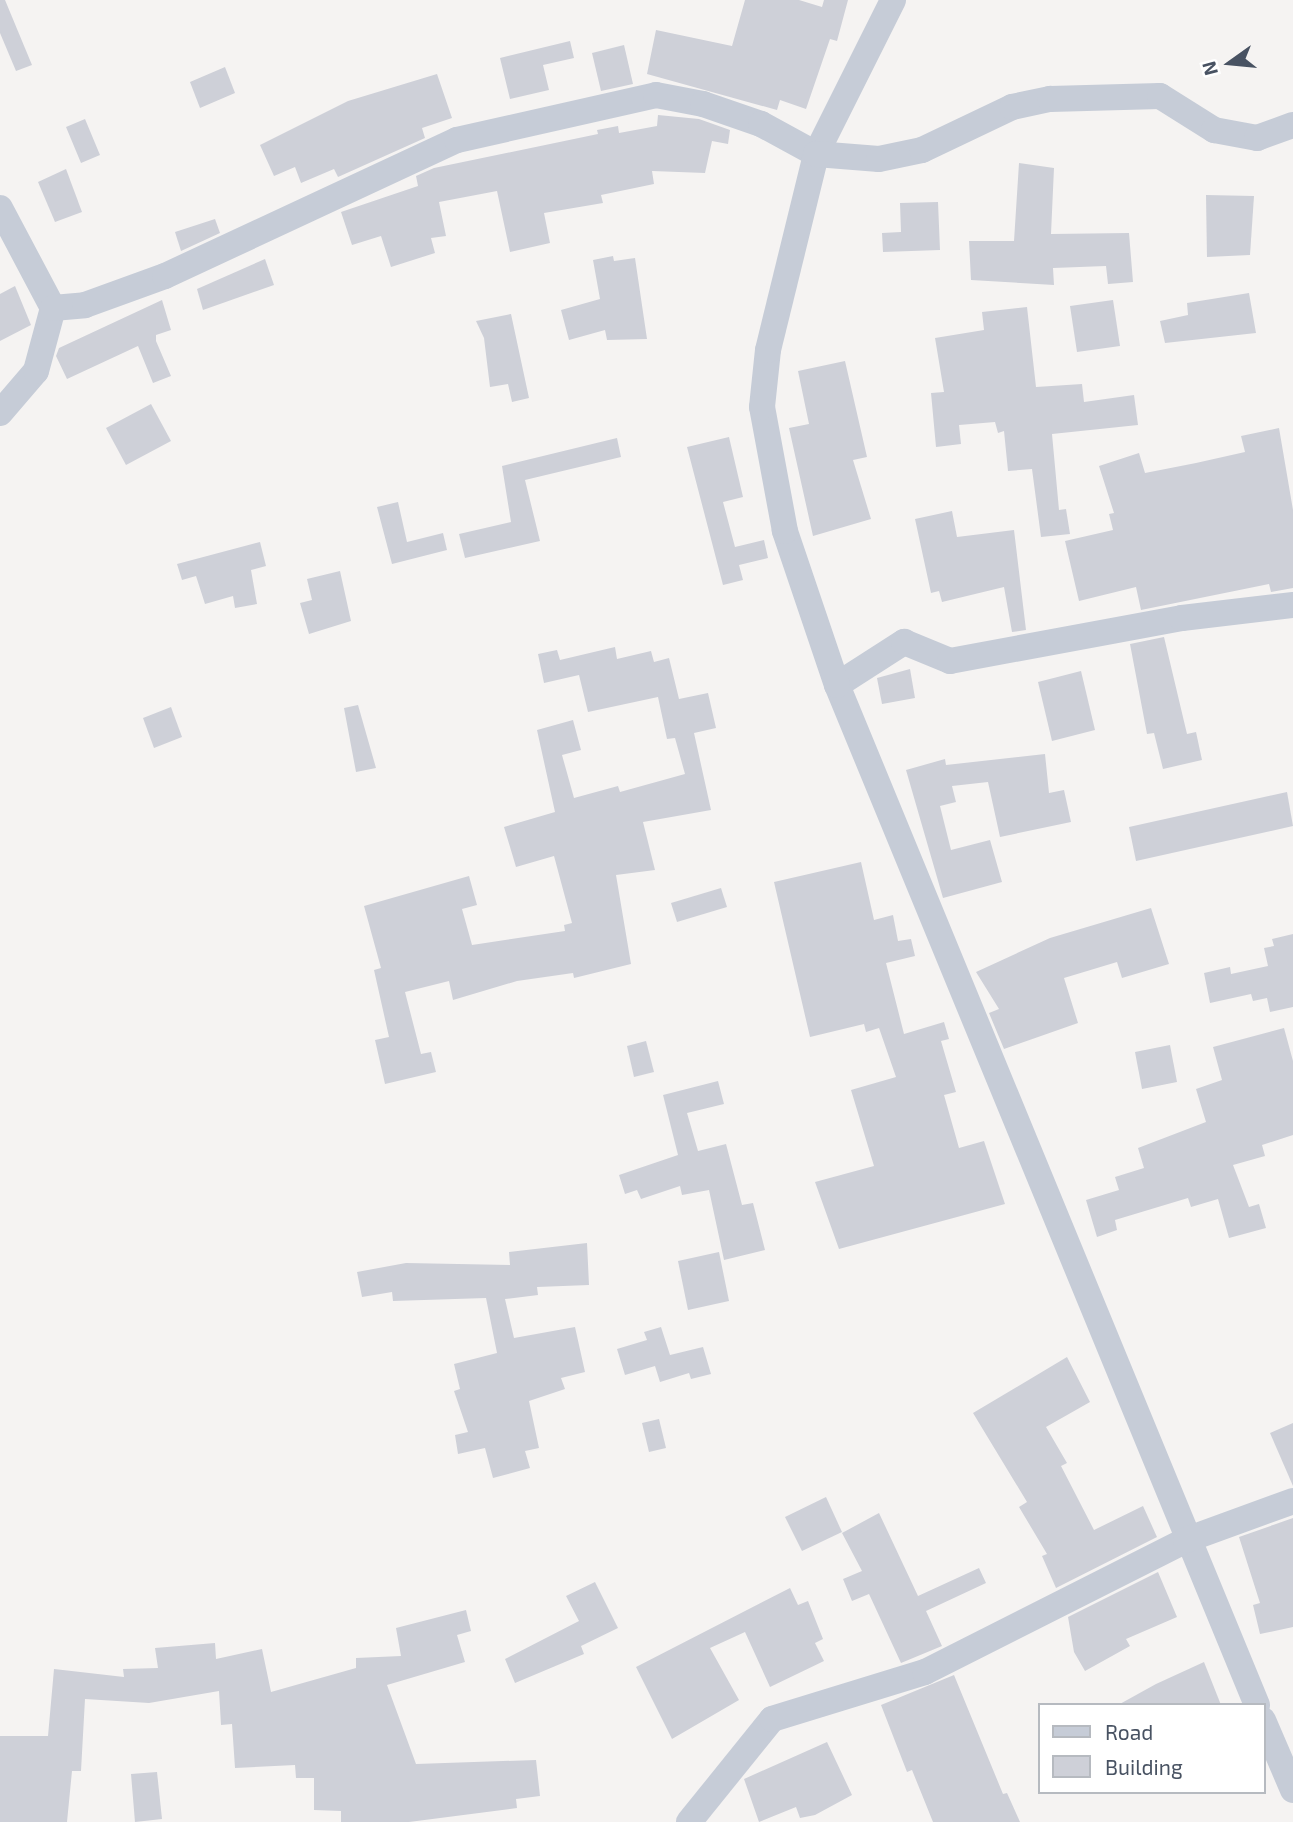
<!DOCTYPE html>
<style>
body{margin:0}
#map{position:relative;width:1293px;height:1822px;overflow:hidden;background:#f5f3f2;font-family:"Exo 2",sans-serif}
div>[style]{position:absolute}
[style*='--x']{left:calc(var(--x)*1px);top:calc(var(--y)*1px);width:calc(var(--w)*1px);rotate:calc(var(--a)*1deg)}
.building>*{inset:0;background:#ced0d8}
.street>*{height:26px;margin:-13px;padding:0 13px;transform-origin:13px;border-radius:13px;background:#c6ccd7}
span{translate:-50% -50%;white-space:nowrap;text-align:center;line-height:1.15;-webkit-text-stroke:7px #fff;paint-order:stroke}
.legend{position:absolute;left:1038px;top:1703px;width:228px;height:91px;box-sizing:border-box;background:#fff;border:2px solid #b6bac0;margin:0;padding:9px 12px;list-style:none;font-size:21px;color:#485262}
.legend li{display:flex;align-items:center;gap:14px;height:35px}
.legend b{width:35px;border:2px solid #b6bac0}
.north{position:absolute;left:1195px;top:28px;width:70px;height:70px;-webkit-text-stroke:5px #fff;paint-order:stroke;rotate:255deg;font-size:19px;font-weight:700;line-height:28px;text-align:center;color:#485262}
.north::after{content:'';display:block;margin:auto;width:24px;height:32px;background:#485262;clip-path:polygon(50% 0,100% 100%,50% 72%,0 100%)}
</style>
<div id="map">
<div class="building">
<div style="clip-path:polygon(0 0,5px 0,32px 65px,16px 71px,0 33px)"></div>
<div style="clip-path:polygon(745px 0,799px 0,822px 7px,824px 0,848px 0,837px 41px,830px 39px,806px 109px,780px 100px,777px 110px,647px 74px,656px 30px,732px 46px)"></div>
<div style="clip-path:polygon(570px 41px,574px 58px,543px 65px,549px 90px,510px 99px,500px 58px)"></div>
<div style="clip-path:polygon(624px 45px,633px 84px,601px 91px,592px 53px)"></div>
<div style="clip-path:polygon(225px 67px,235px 93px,200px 108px,190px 82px)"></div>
<div style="clip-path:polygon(437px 74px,452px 118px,422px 128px,425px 138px,338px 177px,334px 169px,301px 183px,295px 167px,274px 176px,260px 145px,348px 101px)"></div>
<div style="clip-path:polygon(658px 115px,699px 119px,730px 130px,728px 144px,712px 141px,705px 173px,652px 171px,654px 184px,601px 195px,603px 203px,544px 213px,550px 243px,510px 252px,497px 191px,439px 202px,446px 236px,431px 238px,435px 253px,391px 267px,381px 236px,352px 245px,341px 212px,418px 186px,416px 176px,434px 168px,598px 134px,597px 130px,618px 126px,619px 133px,657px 126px)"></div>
<div style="clip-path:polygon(85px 119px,100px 155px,81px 163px,66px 127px)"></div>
<div style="clip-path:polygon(1019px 163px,1054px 168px,1051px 234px,1129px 233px,1133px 282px,1108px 284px,1106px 266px,1053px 268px,1054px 285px,971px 280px,969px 241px,1014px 241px)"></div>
<div style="clip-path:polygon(66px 169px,82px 212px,55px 222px,38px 182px)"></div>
<div style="clip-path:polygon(1206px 195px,1254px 196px,1250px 255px,1207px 257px)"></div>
<div style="clip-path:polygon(938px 202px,940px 250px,883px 252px,882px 233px,901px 232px,900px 203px)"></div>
<div style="clip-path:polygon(215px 219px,220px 233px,181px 251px,175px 232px)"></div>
<div style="clip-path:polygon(613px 256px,614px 261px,635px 258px,647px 339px,607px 340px,605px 330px,569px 340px,561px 310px,600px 299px,593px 260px)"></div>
<div style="clip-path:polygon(265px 259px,274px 285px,203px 310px,197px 289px)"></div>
<div style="clip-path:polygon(15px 286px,31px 325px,0 341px,0 294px)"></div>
<div style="clip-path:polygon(1249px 293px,1256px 333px,1165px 343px,1160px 321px,1188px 315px,1187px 303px)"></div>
<div style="clip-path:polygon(162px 300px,171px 330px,156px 335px,156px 341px,171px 376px,153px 383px,138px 346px,67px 379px,56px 356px,59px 348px)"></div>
<div style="clip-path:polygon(1113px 300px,1120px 346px,1077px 352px,1070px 306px)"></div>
<div style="clip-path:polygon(1027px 307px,1036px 387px,1082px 384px,1084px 402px,1134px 395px,1138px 425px,1052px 434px,1059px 510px,1066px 509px,1070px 534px,1041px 537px,1032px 469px,1008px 471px,1004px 431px,998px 433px,995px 422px,959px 425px,961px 444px,936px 447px,931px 393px,944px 392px,935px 338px,984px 330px,982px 312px)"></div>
<div style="clip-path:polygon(511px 314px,529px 398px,512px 402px,508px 384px,490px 387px,484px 338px,476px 321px)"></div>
<div style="clip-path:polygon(845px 361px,867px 457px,853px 460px,871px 519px,813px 536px,789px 428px,809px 424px,798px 371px)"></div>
<div style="clip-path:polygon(151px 404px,171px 441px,126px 465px,106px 428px)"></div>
<div style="clip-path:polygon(1279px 428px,1293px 510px,1293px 588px,1271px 592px,1269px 584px,1141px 610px,1136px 587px,1079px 601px,1065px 541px,1113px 530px,1109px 514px,1114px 513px,1099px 466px,1139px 453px,1145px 473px,1196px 463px,1245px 452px,1241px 436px)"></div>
<div style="clip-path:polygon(729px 437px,743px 497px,723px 502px,735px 547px,764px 540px,768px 558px,739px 565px,743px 580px,723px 585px,687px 447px)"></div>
<div style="clip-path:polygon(617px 438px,621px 457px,525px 480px,540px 541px,465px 558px,459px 534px,511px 522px,502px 466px)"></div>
<div style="clip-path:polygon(398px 502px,407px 542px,443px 533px,447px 550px,392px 564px,377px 507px)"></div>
<div style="clip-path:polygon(952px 511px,957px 537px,1014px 530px,1026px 630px,1012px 632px,1004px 587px,942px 602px,939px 591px,931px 593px,915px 519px)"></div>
<div style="clip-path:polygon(260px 542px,266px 566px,251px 570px,257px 604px,235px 608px,233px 596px,205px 604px,196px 576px,182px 580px,177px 564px)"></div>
<div style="clip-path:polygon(340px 571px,351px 621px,309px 634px,300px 603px,312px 600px,307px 579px)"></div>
<div style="clip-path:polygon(1164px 637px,1187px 734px,1196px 732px,1202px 760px,1163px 769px,1154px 733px,1147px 734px,1130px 644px)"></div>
<div style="clip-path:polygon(615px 647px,617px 659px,651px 651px,654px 662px,669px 658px,679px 699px,708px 693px,716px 728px,694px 733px,711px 810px,643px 822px,655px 870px,616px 875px,631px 964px,574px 978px,573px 973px,517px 981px,453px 1000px,449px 981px,405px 992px,421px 1054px,431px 1052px,436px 1072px,385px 1084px,375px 1040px,389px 1037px,374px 970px,381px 968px,364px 906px,469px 876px,477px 905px,462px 909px,472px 945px,565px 931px,564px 925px,572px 923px,554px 856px,516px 867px,504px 827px,555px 812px,537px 730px,573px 720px,581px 750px,562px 755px,574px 798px,618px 786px,620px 792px,685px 774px,675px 738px,667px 739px,658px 697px,588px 712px,579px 675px,544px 683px,538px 654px,557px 650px,560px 660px)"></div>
<div style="clip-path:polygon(910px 669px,915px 698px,882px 704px,877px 678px)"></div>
<div style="clip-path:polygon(1081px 671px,1095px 730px,1052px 741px,1038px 682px)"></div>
<div style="clip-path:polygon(358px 705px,376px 768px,356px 772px,344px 708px)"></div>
<div style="clip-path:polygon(171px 707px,182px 737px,154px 748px,143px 718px)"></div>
<div style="clip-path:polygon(1045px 754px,1049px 793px,1064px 790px,1071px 822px,1000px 837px,988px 782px,952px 786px,956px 802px,940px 806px,951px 850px,990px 840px,1002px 882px,943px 898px,906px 770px,945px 759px,946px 765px)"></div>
<div style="clip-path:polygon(1287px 792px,1293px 826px,1136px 861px,1129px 827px)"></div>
<div style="clip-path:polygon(861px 862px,874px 920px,893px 915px,898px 941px,911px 939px,915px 956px,886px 963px,904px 1034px,944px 1022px,949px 1039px,941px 1041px,956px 1092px,944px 1095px,959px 1148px,984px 1141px,1005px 1204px,839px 1249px,815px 1182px,874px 1166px,851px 1090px,896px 1077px,879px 1028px,866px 1032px,864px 1024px,810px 1037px,774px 882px)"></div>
<div style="clip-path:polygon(721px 888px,727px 907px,677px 922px,671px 903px)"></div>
<div style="clip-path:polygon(1151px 908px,1169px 964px,1122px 978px,1117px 962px,1064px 978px,1078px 1023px,1004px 1049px,989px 1013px,999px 1009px,976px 972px,1050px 938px)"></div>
<div style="clip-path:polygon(1293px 934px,1293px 1007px,1270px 1012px,1267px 998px,1253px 1001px,1251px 994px,1210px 1003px,1204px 973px,1230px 967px,1231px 974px,1268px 966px,1264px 948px,1274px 946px,1272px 939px)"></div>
<div style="clip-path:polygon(1284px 1028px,1293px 1061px,1293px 1135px,1262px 1145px,1265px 1156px,1233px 1165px,1249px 1207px,1259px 1204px,1266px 1228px,1229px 1238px,1218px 1199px,1191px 1207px,1188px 1198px,1115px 1220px,1117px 1230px,1097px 1237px,1086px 1200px,1119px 1190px,1115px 1177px,1144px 1168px,1138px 1148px,1206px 1122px,1196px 1089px,1222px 1080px,1213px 1047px)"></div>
<div style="clip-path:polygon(646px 1041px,654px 1072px,634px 1077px,627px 1046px)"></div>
<div style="clip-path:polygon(1170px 1045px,1177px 1082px,1142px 1089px,1135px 1052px)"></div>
<div style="clip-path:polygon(718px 1081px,724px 1104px,687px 1113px,698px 1151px,726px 1144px,742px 1205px,753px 1203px,765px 1250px,724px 1260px,709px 1190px,682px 1195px,680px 1186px,641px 1199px,637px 1190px,625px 1194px,619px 1175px,678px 1155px,663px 1095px)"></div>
<div style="clip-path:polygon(587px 1243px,589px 1285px,537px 1287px,538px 1295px,505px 1299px,514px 1338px,575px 1327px,585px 1372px,561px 1378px,565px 1389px,529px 1401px,539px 1448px,525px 1451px,530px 1468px,493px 1478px,485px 1448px,458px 1454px,455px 1435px,468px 1432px,454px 1391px,460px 1389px,454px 1364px,497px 1353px,486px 1298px,393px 1301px,392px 1292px,362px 1297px,357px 1272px,406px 1263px,510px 1265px,509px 1252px)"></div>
<div style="clip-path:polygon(719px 1252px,729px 1301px,688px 1310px,678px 1261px)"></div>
<div style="clip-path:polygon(661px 1327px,670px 1355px,703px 1347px,711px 1374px,691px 1379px,689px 1373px,660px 1382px,655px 1366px,625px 1375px,617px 1349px,647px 1340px,644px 1332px)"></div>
<div style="clip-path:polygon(1067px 1357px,1090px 1402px,1046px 1427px,1067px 1463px,1061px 1466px,1094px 1530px,1143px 1506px,1157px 1537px,1056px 1588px,1042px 1556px,1047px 1554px,1019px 1507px,1027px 1502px,973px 1413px)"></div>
<div style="clip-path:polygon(659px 1419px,666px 1448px,649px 1452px,642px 1423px)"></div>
<div style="clip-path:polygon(1293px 1423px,1293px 1486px,1270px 1433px)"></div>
<div style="clip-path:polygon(826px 1497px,842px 1532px,802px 1551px,785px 1517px)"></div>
<div style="clip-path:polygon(879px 1513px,918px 1596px,979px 1568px,986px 1583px,926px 1611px,942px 1646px,901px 1663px,869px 1594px,852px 1601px,843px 1579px,862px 1571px,842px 1533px)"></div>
<div style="clip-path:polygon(1293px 1518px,1293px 1627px,1260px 1634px,1253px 1605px,1260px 1603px,1239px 1537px)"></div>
<div style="clip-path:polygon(1158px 1572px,1177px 1617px,1126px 1639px,1130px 1646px,1085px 1671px,1074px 1652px,1068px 1617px)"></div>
<div style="clip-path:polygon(595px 1582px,618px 1628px,581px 1646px,584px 1654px,515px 1683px,505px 1659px,579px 1621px,566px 1596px)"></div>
<div style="clip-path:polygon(790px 1588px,798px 1605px,808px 1601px,823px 1639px,815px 1643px,824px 1661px,770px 1687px,745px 1632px,710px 1648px,739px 1700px,672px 1739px,636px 1667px)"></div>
<div style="clip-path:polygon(466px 1610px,471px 1631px,457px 1635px,465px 1662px,387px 1685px,416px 1764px,536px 1760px,540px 1796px,516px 1799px,517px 1808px,409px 1822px,341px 1822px,341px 1811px,314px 1810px,314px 1778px,296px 1778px,295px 1765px,235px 1768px,232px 1724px,221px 1725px,219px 1691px,149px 1703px,85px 1699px,81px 1771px,72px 1771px,67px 1822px,0 1822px,0 1736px,48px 1736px,54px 1669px,124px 1677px,123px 1669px,158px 1668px,155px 1648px,215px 1643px,216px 1659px,262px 1649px,271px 1692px,356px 1668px,356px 1658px,401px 1656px,396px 1628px)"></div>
<div style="clip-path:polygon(1204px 1662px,1221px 1705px,1118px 1705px,1156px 1684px)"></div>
<div style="clip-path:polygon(954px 1675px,1003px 1794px,1007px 1793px,1020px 1822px,933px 1822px,912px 1770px,907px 1772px,881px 1705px)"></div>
<div style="clip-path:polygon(827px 1742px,852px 1795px,815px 1815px,800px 1818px,796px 1807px,759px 1822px,744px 1779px)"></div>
<div style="clip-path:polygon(157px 1772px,162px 1819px,135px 1822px,131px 1774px)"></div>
</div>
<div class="street">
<div style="--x:0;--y:208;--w:113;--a:62.1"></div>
<div style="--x:0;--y:413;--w:55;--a:-49.4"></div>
<div style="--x:36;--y:371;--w:65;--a:-74.9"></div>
<div style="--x:53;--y:308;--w:32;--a:-5"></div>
<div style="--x:85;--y:305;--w:85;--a:-19.9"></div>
<div style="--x:165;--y:276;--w:322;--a:-25"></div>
<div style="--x:457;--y:140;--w:204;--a:-12.7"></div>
<div style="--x:656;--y:95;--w:48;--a:10.8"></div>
<div style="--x:703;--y:104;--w:61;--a:19"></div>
<div style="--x:761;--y:124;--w:63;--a:28.6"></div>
<div style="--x:816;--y:154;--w:172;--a:-63.4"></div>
<div style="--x:837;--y:685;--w:80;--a:-32.7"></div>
<div style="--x:904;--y:642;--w:50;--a:22.4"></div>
<div style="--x:950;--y:661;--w:236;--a:-10.5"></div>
<div style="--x:1182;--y:618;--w:112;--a:-6.7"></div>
<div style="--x:1257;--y:1705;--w:1103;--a:-112.38"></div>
<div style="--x:837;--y:685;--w:163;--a:-108.7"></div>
<div style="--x:785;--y:531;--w:126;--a:-100.5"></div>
<div style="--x:762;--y:407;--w:57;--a:-84"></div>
<div style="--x:768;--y:350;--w:202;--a:-76.2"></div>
<div style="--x:816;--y:154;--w:63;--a:4.5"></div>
<div style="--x:879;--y:159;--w:44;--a:-11.8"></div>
<div style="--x:922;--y:150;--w:100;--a:-25.5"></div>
<div style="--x:1012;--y:107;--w:39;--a:-12"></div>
<div style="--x:1050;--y:99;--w:110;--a:-1.6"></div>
<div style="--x:1160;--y:96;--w:64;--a:32.2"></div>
<div style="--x:1214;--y:130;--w:44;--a:10.5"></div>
<div style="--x:1257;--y:138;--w:38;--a:-20"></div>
<div style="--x:1263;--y:1720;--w:76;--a:66.8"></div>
<div style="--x:689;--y:1822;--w:132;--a:-51.1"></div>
<div style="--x:772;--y:1719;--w:160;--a:-17.1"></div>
<div style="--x:925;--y:1672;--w:292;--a:-26.8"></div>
<div style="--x:1186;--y:1540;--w:114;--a:-20"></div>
</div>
<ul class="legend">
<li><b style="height:9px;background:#c6ccd7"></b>Road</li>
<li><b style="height:19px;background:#ced0d8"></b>Building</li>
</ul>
<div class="north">N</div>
</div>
